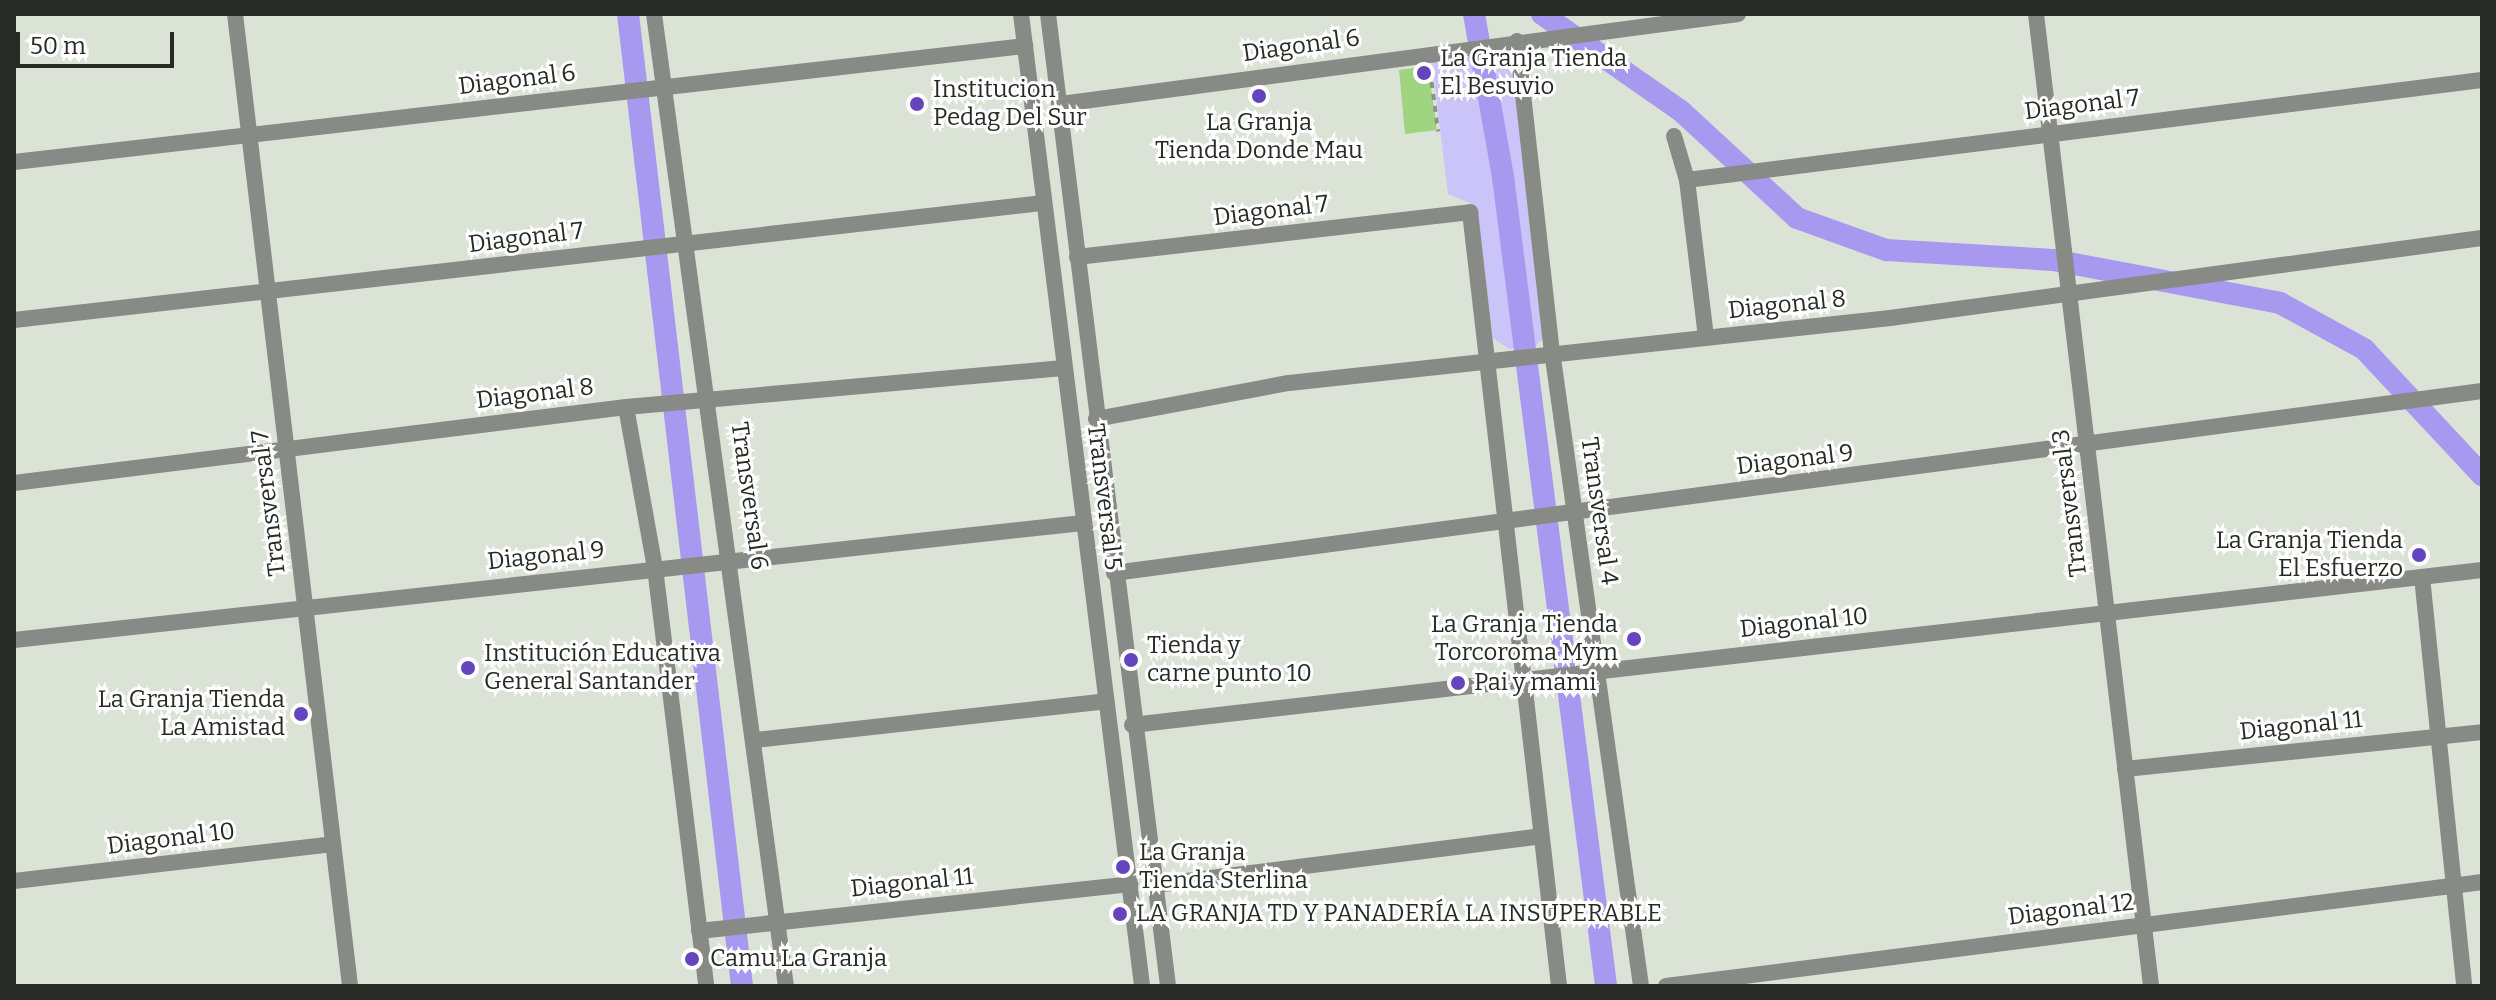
<!DOCTYPE html>
<meta charset="utf-8">
<style>
body{margin:0}
#map{position:relative;width:2496px;height:1000px;overflow:hidden;background:#dbe3d7;font-family:Bitter,serif}
div>[style]{position:absolute}
[style*='--x']{left:calc(var(--x)*1px);top:calc(var(--y)*1px);width:calc(var(--w)*1px);rotate:calc(var(--a)*1deg)}
.green>*{inset:0;background:#cbc4f9}
.canal>*{height:22px;margin:-11px;padding:0 11px;transform-origin:11px;border-radius:11px;background:#a799f0}
.building>*{inset:0;background:#a0d480}
.path>*{height:4px;margin-top:-2px;transform-origin:0;background:repeating-linear-gradient(90deg,#8d938a 0 6px,transparent 0 12px)}
.minor>*{height:16px;margin:-8px;padding:0 8px;transform-origin:8px;border-radius:8px;background:#878a85}
.tertiary>*{height:16px;margin:-8px;padding:0 8px;transform-origin:8px;border-radius:8px;background:#878a85}
.dots>*{width:22px;height:22px;translate:-50% -50%;box-sizing:border-box;border:4px solid #fff;border-radius:50%}
span{translate:-50% -50%;white-space:nowrap;text-align:center;line-height:1.15;-webkit-text-stroke:6px #fff;paint-order:stroke}
.street-label{font-size:24px;color:#272a25}
.poi-label{font-size:24px;color:#272a25}
.left{translate:0 -50%;text-align:left}
.right{translate:-100% -50%;text-align:right}
.frame{position:absolute;inset:0;border:16px solid #272a25;pointer-events:none}
.scale{position:absolute;left:16px;top:32px;width:158px;height:36px;box-sizing:border-box;border:4px solid #272a25;border-top:0;padding-left:10px;font-size:24px;line-height:28px;white-space:nowrap;color:#272a25;-webkit-text-stroke:6px #fff;paint-order:stroke}
</style>
<div id="map">
<div class="green">
<div style="clip-path:polygon(1510px 51px,1548px 334px,1534px 347px,1509px 349px,1493px 338px,1478px 216px,1472px 204px,1448px 194px,1432px 62px)"></div>
</div>
<div class="canal">
<div style="--x:628;--y:14;--w:979;--a:83.31"></div>
<div style="--x:1474;--y:14;--w:166;--a:79.9"></div>
<div style="--x:1503;--y:177;--w:816;--a:82.74"></div>
<div style="--x:1542;--y:14;--w:169;--a:34.9"></div>
<div style="--x:1681;--y:111;--w:158;--a:42.7"></div>
<div style="--x:1797;--y:218;--w:95;--a:19.8"></div>
<div style="--x:1886;--y:250;--w:167;--a:3.4"></div>
<div style="--x:2053;--y:260;--w:231;--a:10.7"></div>
<div style="--x:2280;--y:303;--w:96;--a:28.7"></div>
<div style="--x:2364;--y:349;--w:173;--a:46.9"></div>
</div>
<div class="building">
<div style="clip-path:polygon(1428px 66px,1437px 130px,1405px 134px,1399px 70px)"></div>
</div>
<div class="path">
<div style="--x:1430;--y:70;--w:62;--a:82.5"></div>
</div>
<div class="minor">
<div style="--x:235;--y:14;--w:979;--a:83.25"></div>
<div style="--x:654;--y:14;--w:981;--a:82.27"></div>
<div style="--x:2036;--y:14;--w:979;--a:83.25"></div>
<div style="--x:1517;--y:41;--w:312;--a:83.6"></div>
<div style="--x:1552;--y:351;--w:641;--a:82.02"></div>
<div style="--x:1061;--y:104;--w:683;--a:-7.57"></div>
<div style="--x:1674;--y:136;--w:46;--a:73.5"></div>
<div style="--x:1687;--y:180;--w:159;--a:83.1"></div>
<div style="--x:14;--y:162;--w:1018;--a:-6.55"></div>
<div style="--x:1687;--y:180;--w:801;--a:-7.17"></div>
<div style="--x:1077;--y:257;--w:396;--a:-6.5"></div>
<div style="--x:1470;--y:212;--w:779;--a:83.44"></div>
<div style="--x:14;--y:320;--w:1036;--a:-6.49"></div>
<div style="--x:626;--y:407;--w:164;--a:79.8"></div>
<div style="--x:655;--y:568;--w:421;--a:83"></div>
<div style="--x:1096;--y:419;--w:196;--a:-10.6"></div>
<div style="--x:1289;--y:383;--w:605;--a:-6.17"></div>
<div style="--x:1890;--y:318;--w:597;--a:-7.7"></div>
<div style="--x:14;--y:483;--w:617;--a:-7.08"></div>
<div style="--x:626;--y:407;--w:439;--a:-5.1"></div>
<div style="--x:1114;--y:573;--w:1380;--a:-7.58"></div>
<div style="--x:2422;--y:577;--w:411;--a:84.1"></div>
<div style="--x:14;--y:640;--w:1075;--a:-6.25"></div>
<div style="--x:1132;--y:725;--w:1359;--a:-6.55"></div>
<div style="--x:755;--y:740;--w:353;--a:-6.3"></div>
<div style="--x:2125;--y:769;--w:359;--a:-5.9"></div>
<div style="--x:14;--y:881;--w:321;--a:-6.6"></div>
<div style="--x:1155;--y:885;--w:389;--a:-7.2"></div>
<div style="--x:699;--y:931;--w:434;--a:-6.2"></div>
<div style="--x:1666;--y:986;--w:823;--a:-7.26"></div>
</div>
<div class="tertiary">
<div style="--x:1021;--y:14;--w:980;--a:82.9"></div>
<div style="--x:1048;--y:14;--w:979;--a:82.96"></div>
</div>
<div class="dots">
<div style="left:1424px;top:73px;background:#6545be"></div>
<div style="left:1259px;top:96px;background:#6545be"></div>
<div style="left:917px;top:104px;background:#6545be"></div>
<div style="left:2419px;top:555px;background:#6545be"></div>
<div style="left:1634px;top:639px;background:#6545be"></div>
<div style="left:1131px;top:660px;background:#6545be"></div>
<div style="left:468px;top:668px;background:#6545be"></div>
<div style="left:1458px;top:683px;background:#6545be"></div>
<div style="left:301px;top:714px;background:#6545be"></div>
<div style="left:1123px;top:867px;background:#6545be"></div>
<div style="left:1120px;top:914px;background:#6545be"></div>
<div style="left:692px;top:959px;background:#6545be"></div>
</div>
<div class="street-label">
<span style="left:1301px;top:46px;rotate:-8deg">Diagonal 6</span>
<span style="left:517px;top:80px;rotate:-7deg">Diagonal 6</span>
<span style="left:2082px;top:105px;rotate:-7deg">Diagonal 7</span>
<span style="left:1271px;top:211px;rotate:-7deg">Diagonal 7</span>
<span style="left:526px;top:238px;rotate:-7deg">Diagonal 7</span>
<span style="left:1787px;top:305px;rotate:-6deg">Diagonal 8</span>
<span style="left:535px;top:394px;rotate:-7deg">Diagonal 8</span>
<span style="left:1795px;top:460px;rotate:-7deg">Diagonal 9</span>
<span style="left:749px;top:496px;rotate:82deg">Transversal 6</span>
<span style="left:1104px;top:497px;rotate:83deg">Transversal 5</span>
<span style="left:269px;top:503px;rotate:-97deg">Transversal 7</span>
<span style="left:2070px;top:503px;rotate:-97deg">Transversal 3</span>
<span style="left:1599px;top:511px;rotate:82deg">Transversal 4</span>
<span style="left:546px;top:556px;rotate:-6deg">Diagonal 9</span>
<span style="left:1804px;top:623px;rotate:-6deg">Diagonal 10</span>
<span style="left:2301px;top:726px;rotate:-6deg">Diagonal 11</span>
<span style="left:171px;top:839px;rotate:-7deg">Diagonal 10</span>
<span style="left:912px;top:883px;rotate:-6deg">Diagonal 11</span>
<span style="left:2071px;top:910px;rotate:-7deg">Diagonal 12</span>
</div>
<div class="poi-label">
<span class="left" style="left:1440px;top:73px">La Granja Tienda<br>El Besuvio</span>
<span class="left" style="left:933px;top:104px">Institucion<br>Pedag Del Sur</span>
<span style="left:1259px;top:137px">La Granja<br>Tienda Donde Mau</span>
<span class="right" style="left:2403px;top:555px">La Granja Tienda<br>El Esfuerzo</span>
<span class="right" style="left:1618px;top:639px">La Granja Tienda<br>Torcoroma Mym</span>
<span class="left" style="left:1147px;top:660px">Tienda y<br>carne punto 10</span>
<span class="left" style="left:484px;top:668px">Institución Educativa<br>General Santander</span>
<span class="left" style="left:1474px;top:683px">Pai y mami</span>
<span class="right" style="left:285px;top:714px">La Granja Tienda<br>La Amistad</span>
<span class="left" style="left:1139px;top:867px">La Granja<br>Tienda Sterlina</span>
<span class="left" style="left:1136px;top:914px">LA GRANJA TD Y PANADERÍA LA INSUPERABLE</span>
<span class="left" style="left:710px;top:959px">Camu La Granja</span>
</div>
<div class="frame"></div>
<div class="scale">50 m</div>
</div>
